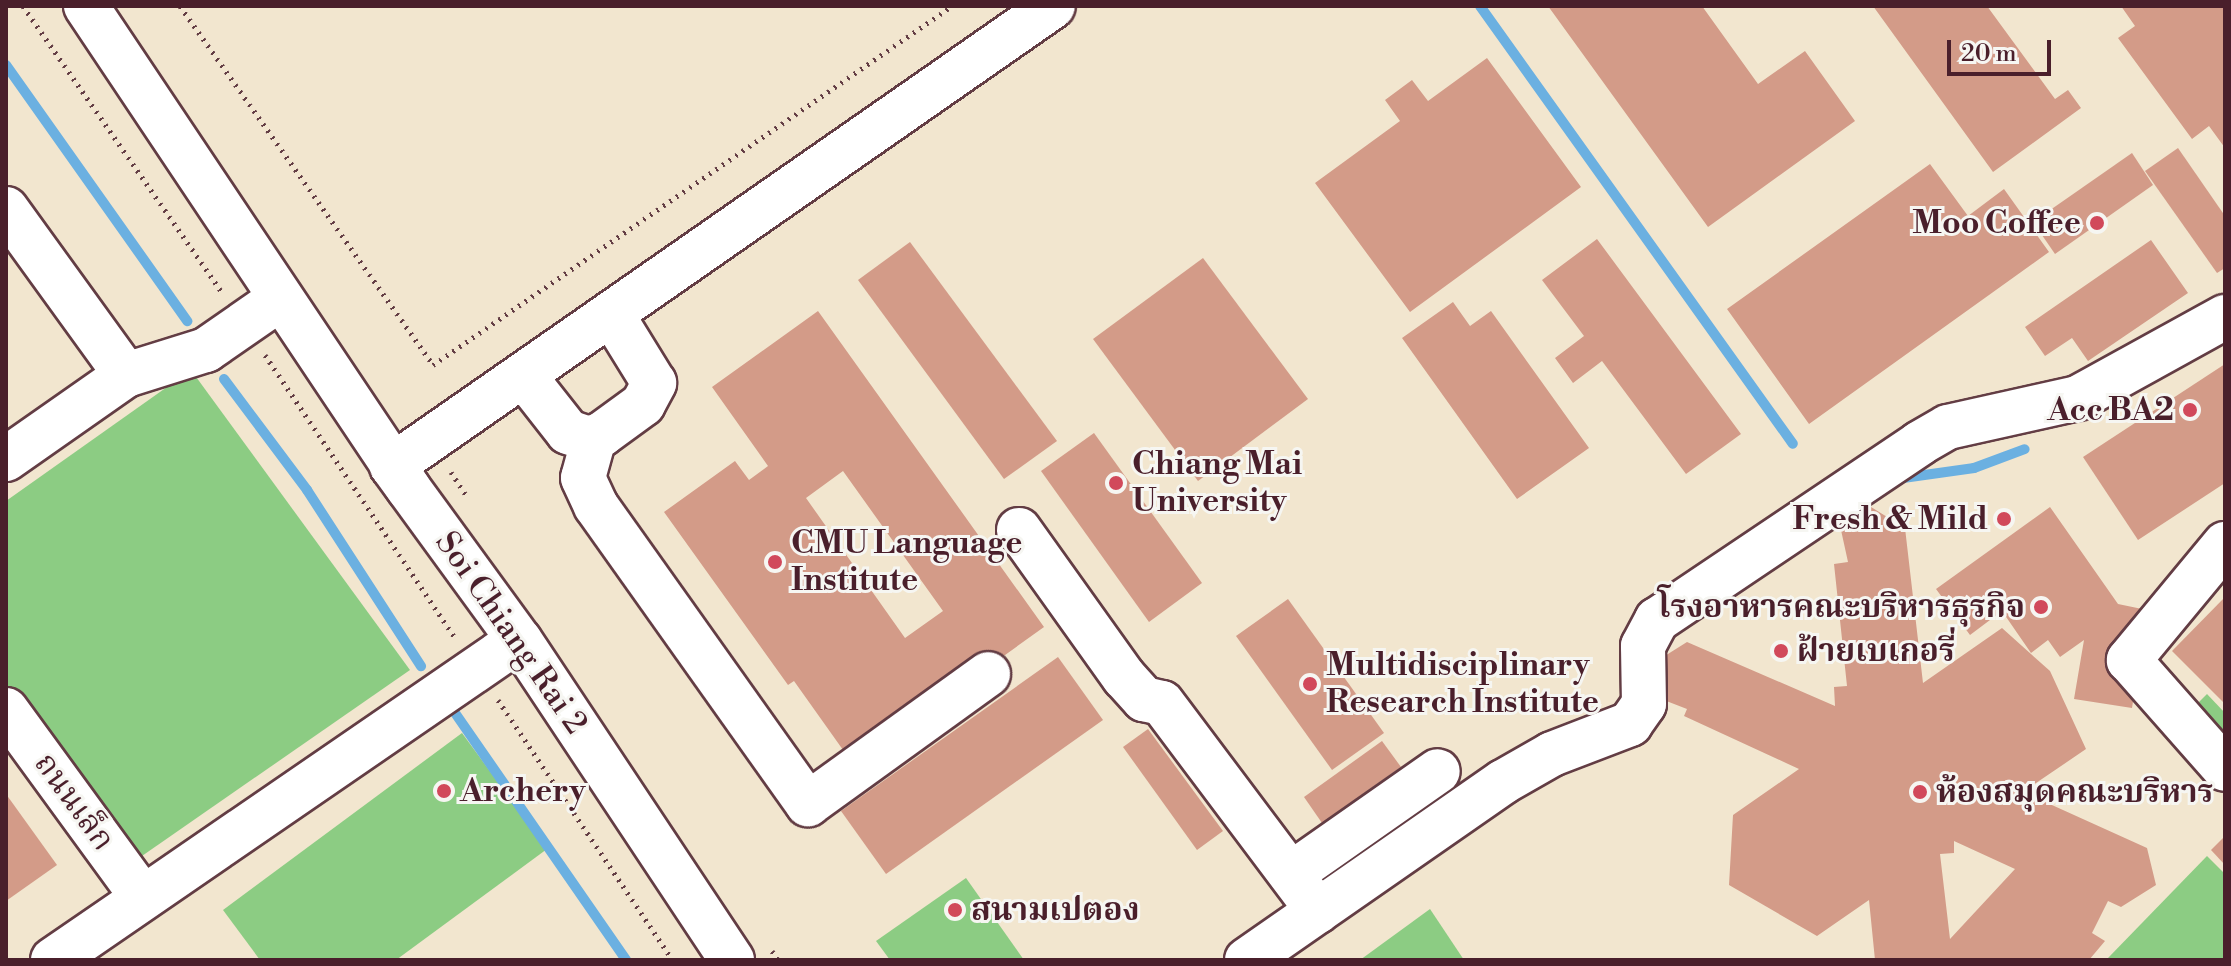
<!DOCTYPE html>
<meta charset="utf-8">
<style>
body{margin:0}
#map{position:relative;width:2231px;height:966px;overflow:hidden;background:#f2e6cf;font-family:"Libre Bodoni","Noto Serif Thai",serif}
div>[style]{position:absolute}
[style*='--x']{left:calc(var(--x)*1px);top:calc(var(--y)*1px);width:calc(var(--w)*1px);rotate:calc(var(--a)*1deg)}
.green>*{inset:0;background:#8ccc83}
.stream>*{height:10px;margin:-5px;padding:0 5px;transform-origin:5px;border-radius:5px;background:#6bb0e1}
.building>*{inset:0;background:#d39b88}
.path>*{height:5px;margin-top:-2.5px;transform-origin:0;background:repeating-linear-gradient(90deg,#633d44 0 2px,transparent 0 8px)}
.roads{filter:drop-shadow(2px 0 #633d44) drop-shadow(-2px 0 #633d44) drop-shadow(0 2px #633d44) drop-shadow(0 -2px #633d44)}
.minor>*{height:44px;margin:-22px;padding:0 22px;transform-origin:22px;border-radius:22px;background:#fff}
.dots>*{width:22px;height:22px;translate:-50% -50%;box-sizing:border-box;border:4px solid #f6f6f2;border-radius:50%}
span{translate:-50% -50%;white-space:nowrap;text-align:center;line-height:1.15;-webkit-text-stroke:6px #f6f6f2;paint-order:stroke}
.poi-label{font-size:32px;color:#4a1f2b;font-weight:700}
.right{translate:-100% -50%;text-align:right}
.left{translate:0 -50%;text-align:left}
.street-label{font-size:32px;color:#4a1f2b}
.frame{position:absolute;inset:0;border:8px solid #4a1f2b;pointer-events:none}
.scale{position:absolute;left:1947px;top:40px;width:104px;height:36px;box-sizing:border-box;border:4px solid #4a1f2b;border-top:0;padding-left:10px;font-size:24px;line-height:28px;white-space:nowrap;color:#4a1f2b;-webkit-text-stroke:6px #f6f6f2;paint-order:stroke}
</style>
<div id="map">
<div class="green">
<div style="clip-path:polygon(191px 370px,410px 670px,129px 865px,6px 690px,6px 501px)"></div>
<div style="clip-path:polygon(2207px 694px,2225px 713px,2225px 759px,2184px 717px)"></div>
<div style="clip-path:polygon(462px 733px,547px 849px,396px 960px,260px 960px,223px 910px)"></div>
<div style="clip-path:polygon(2207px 856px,2225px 874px,2225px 960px,2108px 958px)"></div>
<div style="clip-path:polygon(966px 878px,1024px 960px,890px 960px,876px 941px)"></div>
<div style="clip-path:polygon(1430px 909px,1464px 960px,1360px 960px)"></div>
</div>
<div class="stream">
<div style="--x:1480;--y:6;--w:538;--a:54.45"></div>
<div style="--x:6;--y:65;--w:314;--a:54.7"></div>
<div style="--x:224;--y:379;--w:139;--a:53.2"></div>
<div style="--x:307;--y:490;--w:210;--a:57.1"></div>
<div style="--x:1896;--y:479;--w:79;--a:-8"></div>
<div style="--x:1974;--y:468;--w:54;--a:-20.4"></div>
<div style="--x:453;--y:710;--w:304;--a:55.3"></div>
</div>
<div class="building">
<div style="clip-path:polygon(1548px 6px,1702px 6px,1758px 84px,1805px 51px,1855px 121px,1708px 227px)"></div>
<div style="clip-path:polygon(1873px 6px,1987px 6px,2055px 99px,2068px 90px,2081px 108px,1993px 172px)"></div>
<div style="clip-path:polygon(2121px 6px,2225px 6px,2225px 148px,2209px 126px,2192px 139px,2118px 38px,2135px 26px)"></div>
<div style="clip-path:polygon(1487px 58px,1581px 187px,1410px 312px,1315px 183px,1400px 121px,1385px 100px,1412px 80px,1428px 101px)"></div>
<div style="clip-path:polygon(2178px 148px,2225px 216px,2225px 268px,2217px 273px,2145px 171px)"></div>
<div style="clip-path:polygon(2132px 153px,2153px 185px,2055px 254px,2033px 222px)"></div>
<div style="clip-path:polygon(1930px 164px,1968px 216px,2004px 189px,2049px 252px,1809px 424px,1727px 309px)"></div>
<div style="clip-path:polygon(1597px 239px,1741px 434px,1686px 474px,1602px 361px,1573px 383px,1555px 358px,1584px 336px,1542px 280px)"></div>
<div style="clip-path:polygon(2151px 240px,2188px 293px,2088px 361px,2072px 338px,2045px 356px,2025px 327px)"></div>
<div style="clip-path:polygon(910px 242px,1057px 441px,1004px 479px,858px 280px)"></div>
<div style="clip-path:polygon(1203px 258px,1308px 399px,1198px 481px,1093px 339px)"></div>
<div style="clip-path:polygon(1453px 302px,1470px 326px,1491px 311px,1589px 448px,1517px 499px,1402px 338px)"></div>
<div style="clip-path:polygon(evenodd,818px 311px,1044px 627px,853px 764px,794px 681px,788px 685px,664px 512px,735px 461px,749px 480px,768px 466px,712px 387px,818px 311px,843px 471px,943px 611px,905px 638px,806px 498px,843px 471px)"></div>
<div style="clip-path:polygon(2225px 364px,2225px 483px,2138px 540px,2083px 457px)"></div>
<div style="clip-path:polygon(1094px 433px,1202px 583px,1149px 622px,1041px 471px)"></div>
<div style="clip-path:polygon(evenodd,1871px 507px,1905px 528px,1923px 683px,2002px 628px,2050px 671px,2086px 749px,2023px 792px,2147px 848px,2156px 885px,2121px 907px,2108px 901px,2092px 933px,2105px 941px,2089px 960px,1875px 960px,1869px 900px,1817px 936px,1729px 885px,1733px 815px,1799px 769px,1684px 716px,1687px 709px,1656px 697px,1652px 664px,1687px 642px,1835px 706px,1834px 687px,1847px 686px,1834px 564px,1848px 562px,1841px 530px,1871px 507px,1954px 841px,2015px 869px,1950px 939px,1940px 854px,1954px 853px,1954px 841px)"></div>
<div style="clip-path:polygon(2050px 507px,2118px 604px,2147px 610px,2132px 708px,2074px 699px,2084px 640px,2060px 657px,2048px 640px,2031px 653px,2002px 611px,1970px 635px,1936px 589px)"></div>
<div style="clip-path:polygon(2225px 597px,2225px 704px,2172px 651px)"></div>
<div style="clip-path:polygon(1288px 599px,1384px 733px,1332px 770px,1236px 636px)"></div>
<div style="clip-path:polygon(1058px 657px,1103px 720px,886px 874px,841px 811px)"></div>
<div style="clip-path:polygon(1148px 729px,1223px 831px,1197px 850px,1123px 747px)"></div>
<div style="clip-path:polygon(1382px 741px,1401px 767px,1322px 823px,1304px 797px)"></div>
<div style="clip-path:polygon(6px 794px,57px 865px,6px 901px)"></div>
<div style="clip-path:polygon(2225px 836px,2225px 865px,2211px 850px)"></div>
</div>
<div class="path">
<div style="--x:23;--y:6;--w:351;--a:55.2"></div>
<div style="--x:180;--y:6;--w:439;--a:54.8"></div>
<div style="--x:433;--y:365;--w:631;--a:-34.67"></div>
<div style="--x:265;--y:355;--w:342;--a:56.1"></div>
<div style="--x:451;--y:472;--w:30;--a:57"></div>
<div style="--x:498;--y:700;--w:313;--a:56.1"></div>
<div style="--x:772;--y:951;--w:11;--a:56"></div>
</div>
<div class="roads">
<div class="minor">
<div style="--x:86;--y:6;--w:581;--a:56.23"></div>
<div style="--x:6;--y:209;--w:205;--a:54.1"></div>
<div style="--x:524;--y:376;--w:71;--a:51.8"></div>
<div style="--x:568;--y:432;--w:22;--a:18"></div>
<div style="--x:589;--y:439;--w:14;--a:-21"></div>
<div style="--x:602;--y:434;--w:51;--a:-36.2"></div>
<div style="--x:643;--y:404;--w:24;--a:-62"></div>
<div style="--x:654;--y:383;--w:80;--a:-121.7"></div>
<div style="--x:594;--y:438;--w:41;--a:105.4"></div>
<div style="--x:583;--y:478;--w:31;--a:65"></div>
<div style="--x:596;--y:506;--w:366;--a:54.6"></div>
<div style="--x:808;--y:804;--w:222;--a:-35.8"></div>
<div style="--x:6;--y:459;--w:146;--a:-35"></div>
<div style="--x:126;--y:375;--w:84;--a:-17.4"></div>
<div style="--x:206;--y:350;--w:91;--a:-34.7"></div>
<div style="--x:1019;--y:530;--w:181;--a:54.5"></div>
<div style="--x:1124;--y:677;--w:30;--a:48"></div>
<div style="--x:1144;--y:699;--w:18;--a:13"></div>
<div style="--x:1162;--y:703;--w:260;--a:53.1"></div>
<div style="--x:2225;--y:544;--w:151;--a:129.6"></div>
<div style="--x:2129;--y:660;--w:145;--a:48.6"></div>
<div style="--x:6;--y:710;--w:229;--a:53.9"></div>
<div style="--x:1291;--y:874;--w:179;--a:-35"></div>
<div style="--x:53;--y:960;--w:565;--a:-34.48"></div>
<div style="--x:732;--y:960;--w:384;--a:-123.6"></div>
<div style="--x:519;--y:640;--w:215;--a:-126.1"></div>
<div style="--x:392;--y:466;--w:805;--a:-34.83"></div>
<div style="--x:1247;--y:960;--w:312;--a:-34.8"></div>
<div style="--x:1503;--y:782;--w:56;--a:-29.7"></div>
<div style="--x:1552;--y:754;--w:84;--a:-21"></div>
<div style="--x:1630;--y:724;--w:24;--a:-55"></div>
<div style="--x:1644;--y:704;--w:58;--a:-91"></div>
<div style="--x:1643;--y:646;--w:30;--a:-62"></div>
<div style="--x:1657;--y:620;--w:317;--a:-33.9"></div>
<div style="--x:1920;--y:443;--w:32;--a:-30"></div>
<div style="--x:1948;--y:427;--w:133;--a:-12.6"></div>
<div style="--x:2078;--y:398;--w:168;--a:-28.9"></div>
</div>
</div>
<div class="dots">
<div style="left:2097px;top:223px;background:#d1495b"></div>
<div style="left:2190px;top:410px;background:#d1495b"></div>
<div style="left:1116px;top:483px;background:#d1495b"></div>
<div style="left:2004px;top:519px;background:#d1495b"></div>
<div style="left:775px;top:562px;background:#d1495b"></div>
<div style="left:2041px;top:607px;background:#d1495b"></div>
<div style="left:1781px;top:651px;background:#d1495b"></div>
<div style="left:1310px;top:684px;background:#d1495b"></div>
<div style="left:444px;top:791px;background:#d1495b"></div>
<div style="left:1920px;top:792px;background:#d1495b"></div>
<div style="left:955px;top:910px;background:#d1495b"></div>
</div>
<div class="poi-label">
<span class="right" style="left:2081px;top:223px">Moo Coffee</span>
<span class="right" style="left:2174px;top:410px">Acc BA2</span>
<span class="left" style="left:1132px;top:483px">Chiang Mai<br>University</span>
<span class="right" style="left:1988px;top:519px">Fresh &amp; Mild</span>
<span class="left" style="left:791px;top:562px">CMU Language<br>Institute</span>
<span class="right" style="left:2025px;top:607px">โรงอาหารคณะบริหารธุรกิจ</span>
<span class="left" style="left:1797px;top:651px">ฝ้ายเบเกอรี่</span>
<span class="left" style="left:1326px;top:684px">Multidisciplinary<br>Research Institute</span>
<span class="left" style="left:460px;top:791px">Archery</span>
<span class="left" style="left:1936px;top:792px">ห้องสมุดคณะบริหาร</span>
<span class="left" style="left:971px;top:910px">สนามเปตอง</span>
</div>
<div class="street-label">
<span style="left:511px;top:633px;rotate:55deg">Soi Chiang Rai 2</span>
<span style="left:74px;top:802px;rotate:54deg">ถนนเล็ก</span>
</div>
<div class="frame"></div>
<div class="scale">20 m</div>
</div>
